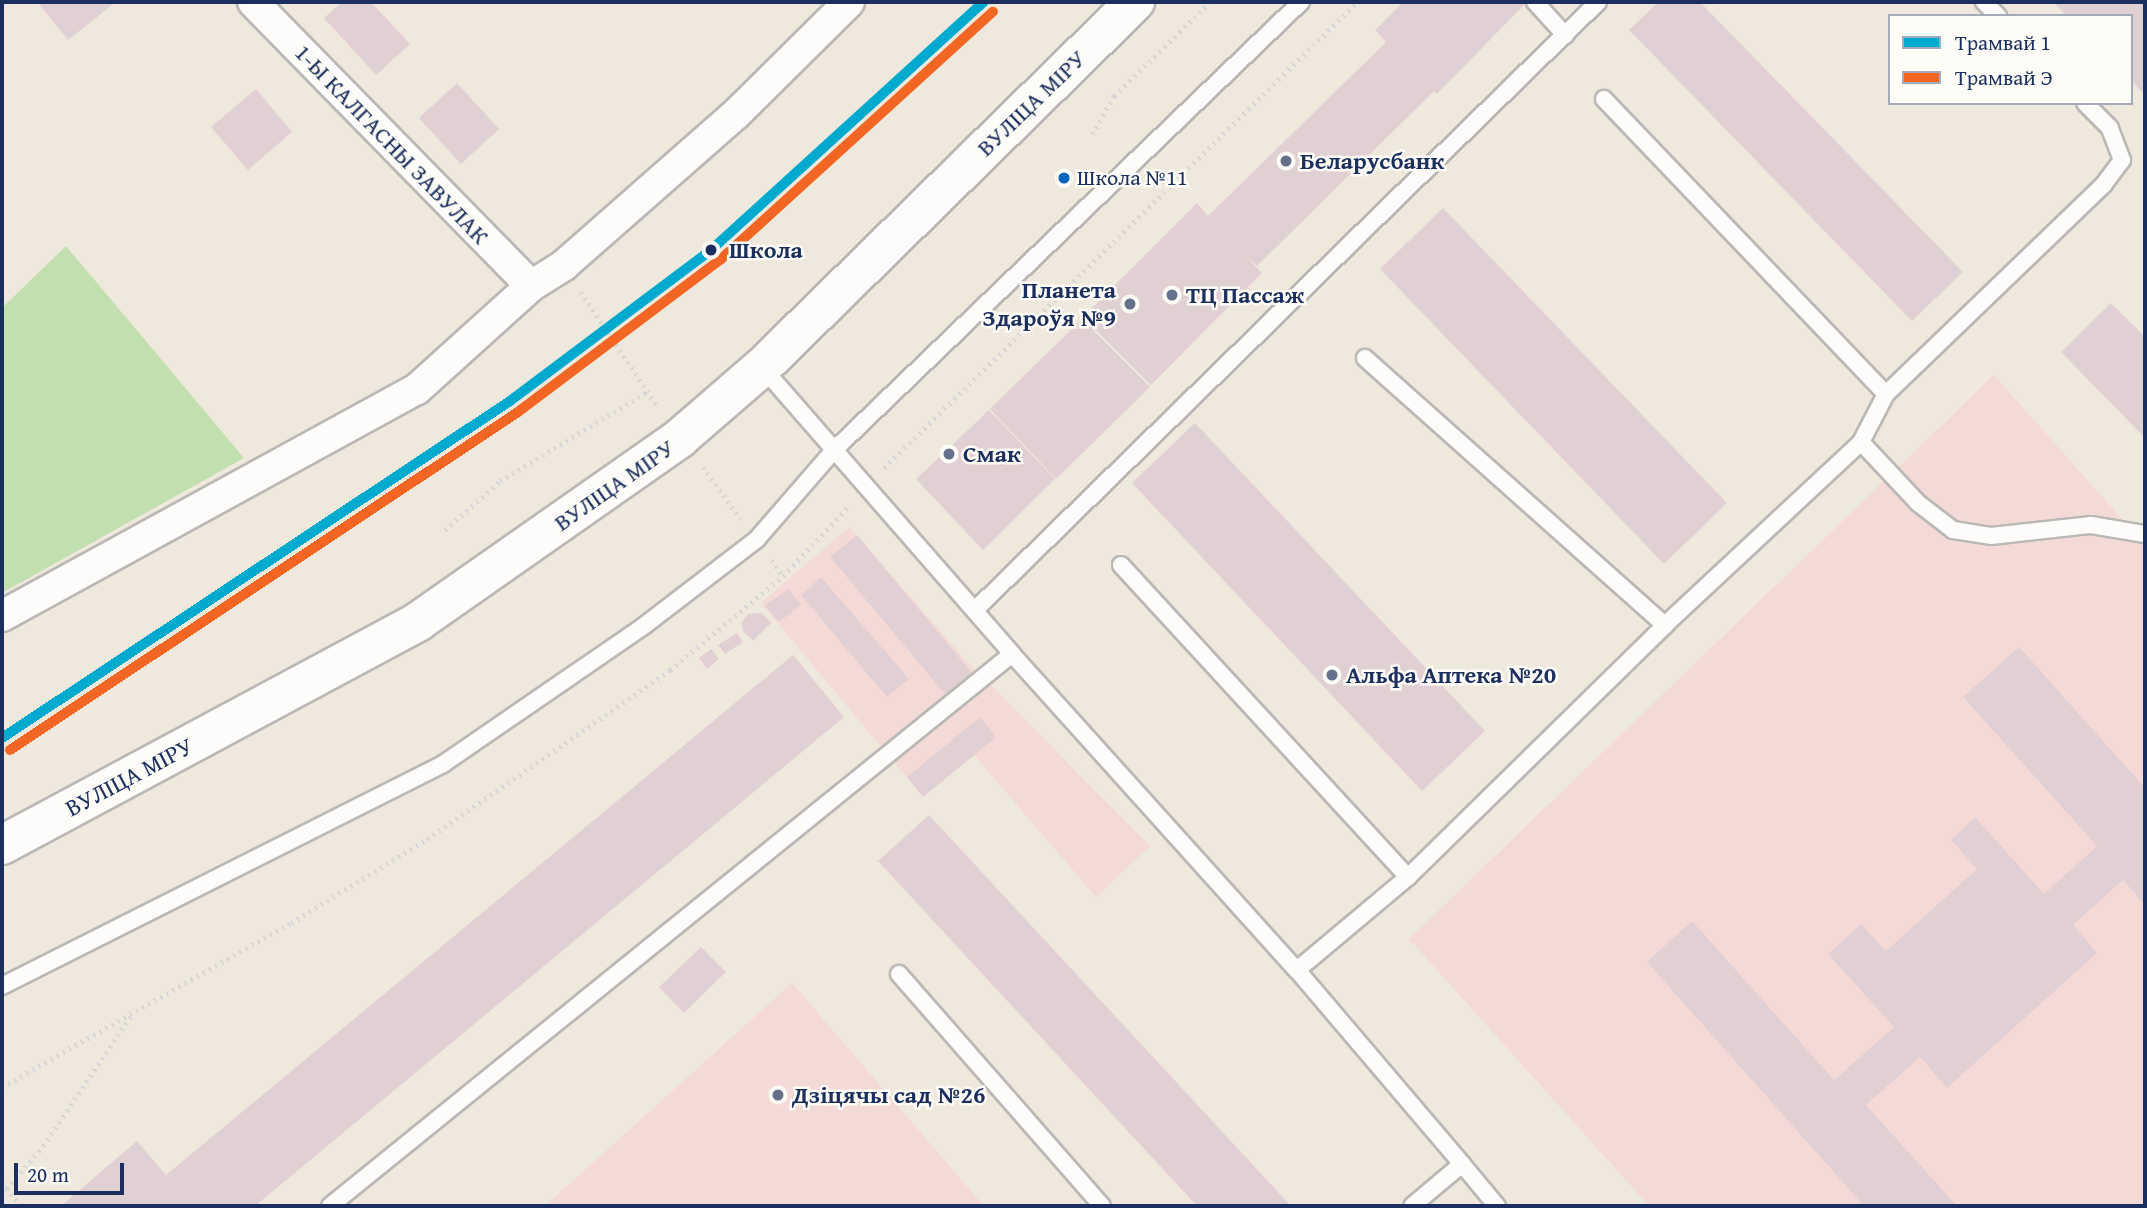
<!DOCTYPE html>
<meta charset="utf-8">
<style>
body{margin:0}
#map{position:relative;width:2147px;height:1208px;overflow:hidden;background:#efe8dd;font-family:"Gentium Book Plus",serif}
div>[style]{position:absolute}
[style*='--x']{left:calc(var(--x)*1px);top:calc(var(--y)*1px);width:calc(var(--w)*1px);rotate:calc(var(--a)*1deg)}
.built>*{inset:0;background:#f3dad7}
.green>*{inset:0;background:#c2dfaf}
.building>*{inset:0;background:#e1d0d3}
.path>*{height:4.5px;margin-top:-2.25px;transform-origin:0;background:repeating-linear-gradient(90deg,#d6d6d6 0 2px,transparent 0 7px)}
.roads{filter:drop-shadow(2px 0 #bab8b5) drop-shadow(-2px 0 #bab8b5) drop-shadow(0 2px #bab8b5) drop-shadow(0 -2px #bab8b5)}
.service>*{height:16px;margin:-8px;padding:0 8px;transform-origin:8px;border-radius:8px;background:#fdfcfa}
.minor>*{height:30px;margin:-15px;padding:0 15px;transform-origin:15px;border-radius:15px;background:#fdfcfa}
.secondary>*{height:38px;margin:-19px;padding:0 19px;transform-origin:19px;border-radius:19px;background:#fdfcfa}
.tram-1>*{height:10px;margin:-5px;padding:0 5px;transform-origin:5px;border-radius:5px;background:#00a9ce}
.tram-2>*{height:10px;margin:-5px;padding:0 5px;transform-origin:5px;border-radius:5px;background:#f26522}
.dots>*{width:19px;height:19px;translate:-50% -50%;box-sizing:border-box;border:4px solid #fdfcf7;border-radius:50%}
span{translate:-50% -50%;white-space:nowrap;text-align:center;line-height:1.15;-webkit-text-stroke:5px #fdfcf7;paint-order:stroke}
.bus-label{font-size:22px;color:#1b2f5e}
.left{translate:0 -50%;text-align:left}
.street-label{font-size:24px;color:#1b2f5e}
.poi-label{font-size:24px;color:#1b2f5e;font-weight:700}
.right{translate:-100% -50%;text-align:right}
.stop-label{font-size:24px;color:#1b2f5e;font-weight:700}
.frame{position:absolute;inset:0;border:4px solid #1b2f5e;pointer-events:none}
.legend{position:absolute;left:1888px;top:14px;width:245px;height:91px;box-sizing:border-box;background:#fdfcf7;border:2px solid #a3aaba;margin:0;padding:9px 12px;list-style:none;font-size:21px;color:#1b2f5e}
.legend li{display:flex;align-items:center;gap:14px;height:35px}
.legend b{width:35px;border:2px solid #a3aaba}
.scale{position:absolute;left:14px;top:1163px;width:110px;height:32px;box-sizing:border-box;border:4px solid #1b2f5e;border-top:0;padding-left:9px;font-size:21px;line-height:24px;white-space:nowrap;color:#1b2f5e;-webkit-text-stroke:5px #fdfcf7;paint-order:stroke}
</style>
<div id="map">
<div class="built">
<div style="clip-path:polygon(1994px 375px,2145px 545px,2145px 1206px,1649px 1206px,1409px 939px)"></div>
<div style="clip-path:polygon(849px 527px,962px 656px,1150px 846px,1096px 897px,974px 755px,923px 797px,761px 603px)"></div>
<div style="clip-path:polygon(792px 983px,984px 1206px,545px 1206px)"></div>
</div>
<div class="green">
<div style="clip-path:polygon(66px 246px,244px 458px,2px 593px,2px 308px)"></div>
</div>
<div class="building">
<div style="clip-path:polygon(37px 2px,116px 2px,68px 40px)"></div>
<div style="clip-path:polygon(342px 2px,371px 2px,410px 44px,376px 75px,324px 18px)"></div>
<div style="clip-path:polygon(1403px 2px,1527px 2px,1437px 94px,1434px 91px,1257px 266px,1244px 254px,1262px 273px,1151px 385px,1083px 317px,1197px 203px,1208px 216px,1386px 42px,1375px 30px)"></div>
<div style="clip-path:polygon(1658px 2px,1700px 2px,1963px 272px,1912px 321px,1629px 30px)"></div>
<div style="clip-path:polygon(2053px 2px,2145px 2px,2145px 89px,2142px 92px,2131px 81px,2131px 16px,2067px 16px)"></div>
<div style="clip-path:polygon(457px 83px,499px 129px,461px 164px,419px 118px)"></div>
<div style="clip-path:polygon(256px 89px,292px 132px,248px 170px,211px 127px)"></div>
<div style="clip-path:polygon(1443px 208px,1727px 503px,1664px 564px,1380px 269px)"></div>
<div style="clip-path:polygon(2111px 303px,2145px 337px,2145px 438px,2061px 352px)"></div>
<div style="clip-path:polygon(1082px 319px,1150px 387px,1056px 479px,990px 409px)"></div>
<div style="clip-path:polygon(989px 410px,1055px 479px,983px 550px,916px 479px)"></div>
<div style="clip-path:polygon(1195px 423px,1485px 731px,1422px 791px,1132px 483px)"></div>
<div style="clip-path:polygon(857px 535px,972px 673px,945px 694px,830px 557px)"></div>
<div style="clip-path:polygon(821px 577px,909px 679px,887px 697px,801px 595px)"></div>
<div style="clip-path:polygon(788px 589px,801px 605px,779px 622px,765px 606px)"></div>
<div style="clip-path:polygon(762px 613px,771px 623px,753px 641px,743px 631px,742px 622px,748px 614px)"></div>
<div style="clip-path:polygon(737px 633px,743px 642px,725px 654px,718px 645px)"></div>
<div style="clip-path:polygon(2019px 647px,2145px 788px,2145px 905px,2123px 880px,2073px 925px,2097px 953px,1947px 1088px,1920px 1057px,1866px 1105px,1957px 1206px,1864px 1206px,1647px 962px,1692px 921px,1834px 1080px,1894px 1027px,1828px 954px,1861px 924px,1886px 951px,1977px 869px,1951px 840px,1975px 817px,2044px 894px,2097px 846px,1963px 697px)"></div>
<div style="clip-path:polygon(711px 649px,719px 659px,707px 669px,699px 658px)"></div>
<div style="clip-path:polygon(793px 655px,844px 717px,255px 1206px,61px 1206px,137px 1141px,166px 1175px)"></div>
<div style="clip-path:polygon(980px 717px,996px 737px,923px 797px,907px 777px)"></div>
<div style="clip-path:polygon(929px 815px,1291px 1206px,1197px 1206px,878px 861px)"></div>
<div style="clip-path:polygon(701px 947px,726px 972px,684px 1013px,659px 987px)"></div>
</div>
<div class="path">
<div style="--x:1092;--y:134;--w:44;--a:-59.9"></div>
<div style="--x:1114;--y:96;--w:134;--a:-44.4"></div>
<div style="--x:581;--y:292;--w:138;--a:56.2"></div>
<div style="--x:703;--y:467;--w:64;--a:53.8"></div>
<div style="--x:884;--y:468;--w:664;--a:-44.57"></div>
<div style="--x:445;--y:530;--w:74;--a:-41.7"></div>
<div style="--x:500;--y:481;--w:172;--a:-31.2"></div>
<div style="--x:772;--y:560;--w:19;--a:55"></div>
<div style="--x:783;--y:576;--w:98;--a:-46.7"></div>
<div style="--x:2;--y:1087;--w:332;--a:-29.6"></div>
<div style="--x:291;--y:923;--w:160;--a:-31.7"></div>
<div style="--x:427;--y:839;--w:296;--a:-34.8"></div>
<div style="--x:670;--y:670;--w:147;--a:-39.8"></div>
<div style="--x:2;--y:1183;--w:30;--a:50"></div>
<div style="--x:2;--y:1194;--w:63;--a:-49.5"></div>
<div style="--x:43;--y:1146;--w:159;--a:-56"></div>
</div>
<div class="roads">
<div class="service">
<div style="--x:1535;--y:2;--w:45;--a:47.7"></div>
<div style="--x:1984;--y:2;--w:20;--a:45"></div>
<div style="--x:1604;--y:99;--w:408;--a:46.3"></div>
<div style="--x:1365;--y:358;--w:402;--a:41.7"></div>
<div style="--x:762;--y:367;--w:381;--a:48.9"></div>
<div style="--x:1012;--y:654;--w:426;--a:48"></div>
<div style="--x:1297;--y:970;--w:255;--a:49.6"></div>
<div style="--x:1462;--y:1164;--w:65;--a:140"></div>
<div style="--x:1861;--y:442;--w:83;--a:46.9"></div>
<div style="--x:1918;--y:503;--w:44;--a:37.6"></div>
<div style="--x:1953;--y:530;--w:38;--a:9"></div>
<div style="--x:1991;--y:536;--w:101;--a:-6.3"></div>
<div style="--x:2091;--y:525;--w:55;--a:9.5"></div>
<div style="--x:1121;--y:565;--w:424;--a:47.4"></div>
<div style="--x:976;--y:609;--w:869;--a:-44.3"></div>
<div style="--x:1297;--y:970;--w:145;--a:-40"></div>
<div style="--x:1408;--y:877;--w:360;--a:-44.4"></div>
<div style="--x:1665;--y:625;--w:268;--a:-43"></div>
<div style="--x:1861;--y:442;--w:54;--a:-62.5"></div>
<div style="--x:1886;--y:394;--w:303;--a:-43.9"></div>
<div style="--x:2104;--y:184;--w:30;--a:-53"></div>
<div style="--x:2122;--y:160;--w:34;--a:-111"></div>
<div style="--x:2110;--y:128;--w:35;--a:-135"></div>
<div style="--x:899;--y:974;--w:308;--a:48.8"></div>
<div style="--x:2;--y:986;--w:494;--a:-26.7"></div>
<div style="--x:443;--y:764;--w:245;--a:-34.5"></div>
<div style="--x:645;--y:625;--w:141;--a:-37.5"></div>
<div style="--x:757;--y:539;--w:118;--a:-49.1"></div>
<div style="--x:834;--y:450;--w:647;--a:-43.81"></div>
<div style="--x:1462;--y:1164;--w:55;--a:50.2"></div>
<div style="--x:330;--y:1206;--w:877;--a:-38.99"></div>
</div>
<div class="minor">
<div style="--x:253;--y:2;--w:397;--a:45.6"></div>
<div style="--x:2;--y:616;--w:473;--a:-28.7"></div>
<div style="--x:417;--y:389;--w:154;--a:-42.1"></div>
<div style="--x:531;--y:286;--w:39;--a:-32"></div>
<div style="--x:564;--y:265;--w:229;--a:-41.3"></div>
<div style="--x:736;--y:114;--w:159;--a:-44.7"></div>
</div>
<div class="secondary">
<div style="--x:2;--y:845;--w:473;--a:-28.2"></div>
<div style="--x:419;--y:621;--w:319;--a:-35"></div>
<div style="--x:680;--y:438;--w:108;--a:-40.9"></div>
<div style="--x:762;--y:367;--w:522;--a:-44.38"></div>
</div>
</div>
<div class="tram-1">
<div style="--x:2;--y:738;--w:610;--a:-33.56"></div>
<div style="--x:510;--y:401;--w:251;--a:-36.9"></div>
<div style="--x:711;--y:250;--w:369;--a:-42.3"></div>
</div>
<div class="tram-2">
<div style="--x:10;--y:750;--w:610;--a:-33.64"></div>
<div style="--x:518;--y:412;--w:253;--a:-37"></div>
<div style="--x:720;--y:260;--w:369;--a:-42.3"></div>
</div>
<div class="dots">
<div style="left:1286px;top:161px;background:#65708a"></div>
<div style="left:1064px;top:178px;background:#0065bd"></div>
<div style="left:711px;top:250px;background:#1b2f5e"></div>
<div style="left:1172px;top:295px;background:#65708a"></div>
<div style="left:1130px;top:304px;background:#65708a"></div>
<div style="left:949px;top:454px;background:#65708a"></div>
<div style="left:1332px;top:675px;background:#65708a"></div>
<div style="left:778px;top:1095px;background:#65708a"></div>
</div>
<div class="bus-label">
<span class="left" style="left:1077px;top:178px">Школа №11</span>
</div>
<div class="street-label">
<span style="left:1031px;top:103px;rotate:-44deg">ВУЛІЦА МІРУ</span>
<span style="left:392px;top:144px;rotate:46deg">1-Ы КАЛГАСНЫ ЗАВУЛАК</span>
<span style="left:614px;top:485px;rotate:-35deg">ВУЛІЦА МІРУ</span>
<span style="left:129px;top:777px;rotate:-28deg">ВУЛІЦА МІРУ</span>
</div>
<div class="poi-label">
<span class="left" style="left:1300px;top:161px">Беларусбанк</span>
<span class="right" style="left:1116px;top:304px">Планета<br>Здароўя №9</span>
<span class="left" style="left:1186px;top:295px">ТЦ Пассаж</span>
<span class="left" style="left:963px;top:454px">Смак</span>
<span class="left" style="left:1346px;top:675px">Альфа Аптека №20</span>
<span class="left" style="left:792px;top:1095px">Дзіцячы сад №26</span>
</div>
<div class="stop-label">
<span class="left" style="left:729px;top:250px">Школа</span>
</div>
<div class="frame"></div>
<ul class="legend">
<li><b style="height:9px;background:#00a9ce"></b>Трамвай 1</li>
<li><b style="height:9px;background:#f26522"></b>Трамвай Э</li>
</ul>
<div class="scale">20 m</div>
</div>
